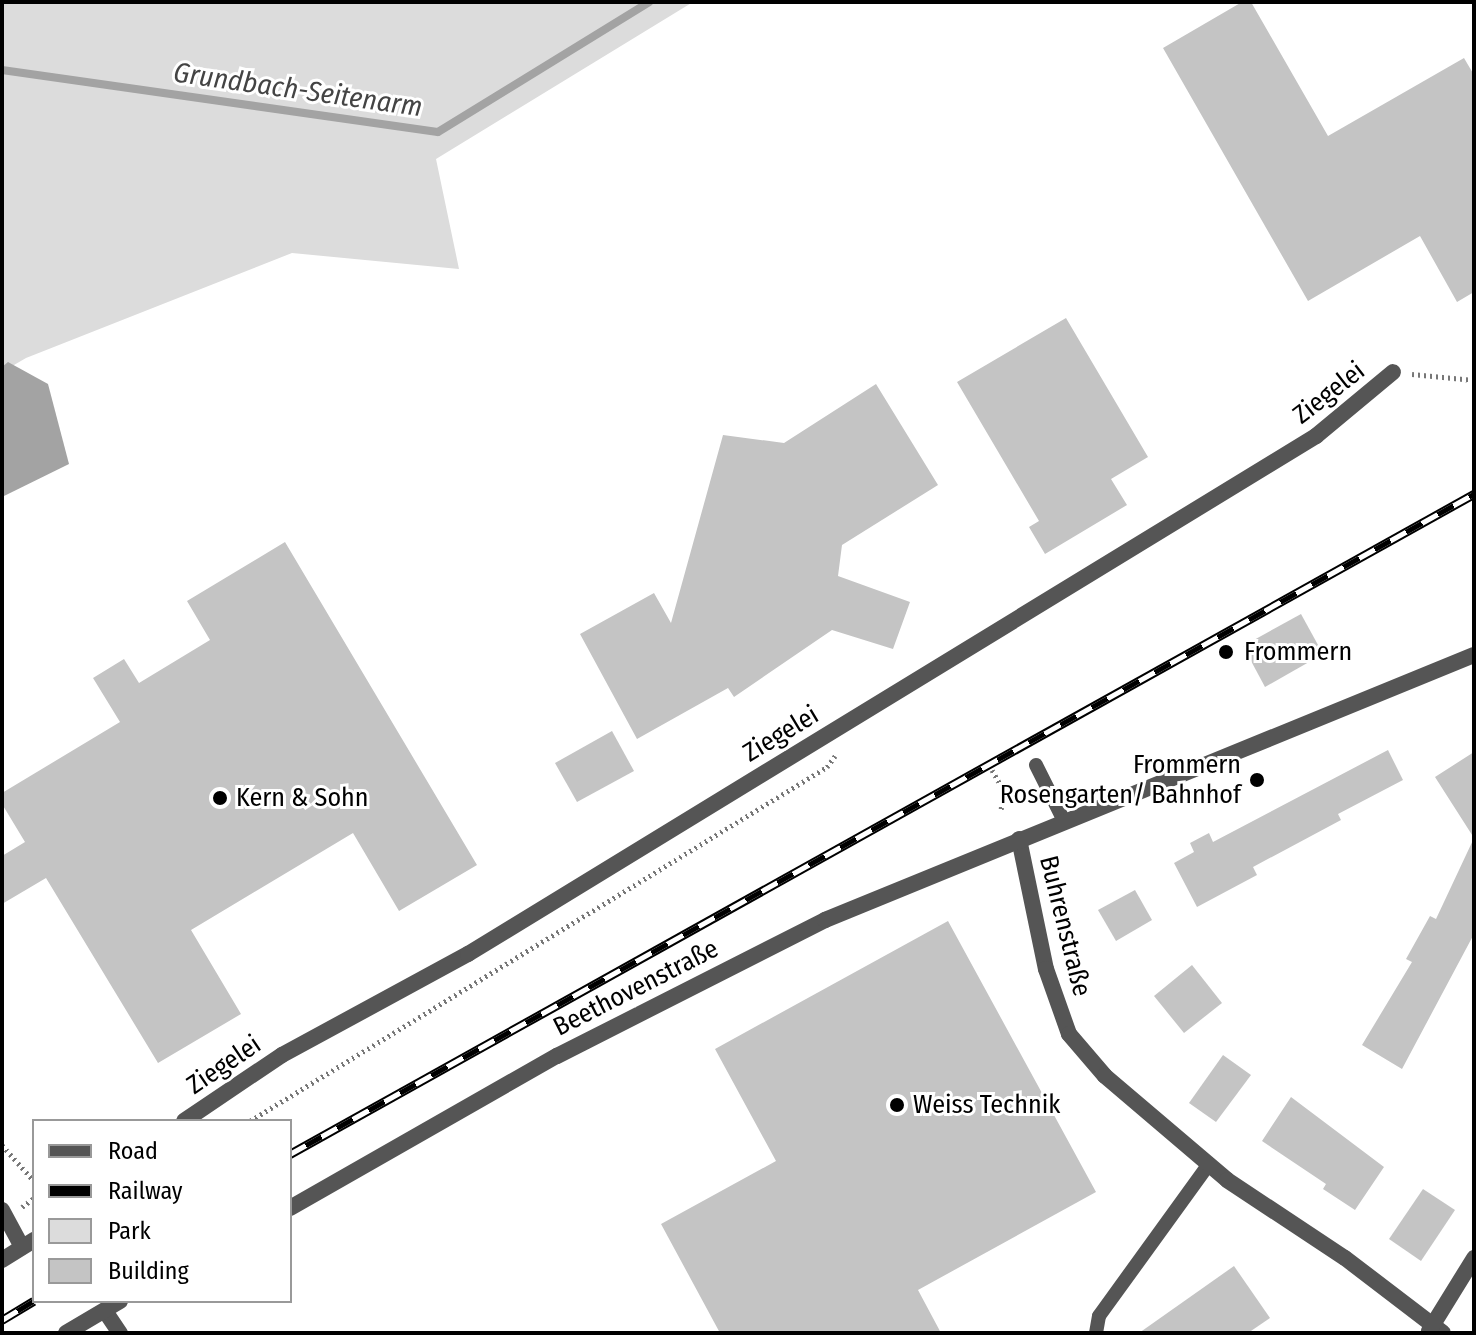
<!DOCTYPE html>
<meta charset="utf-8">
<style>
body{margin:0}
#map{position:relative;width:1476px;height:1335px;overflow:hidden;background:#fff;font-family:"Fira Sans Condensed",sans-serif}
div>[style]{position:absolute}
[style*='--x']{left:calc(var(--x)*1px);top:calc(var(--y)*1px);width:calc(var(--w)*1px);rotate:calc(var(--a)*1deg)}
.green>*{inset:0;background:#dcdcdc}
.water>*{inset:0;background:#a3a3a3}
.stream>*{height:8px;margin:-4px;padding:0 4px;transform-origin:4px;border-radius:4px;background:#a3a3a3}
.building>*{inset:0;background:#c4c4c4}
.path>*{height:5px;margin-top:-2.5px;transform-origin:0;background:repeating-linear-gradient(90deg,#777 0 2px,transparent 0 6px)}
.lane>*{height:14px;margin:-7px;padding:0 7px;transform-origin:7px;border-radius:7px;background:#555}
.street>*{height:16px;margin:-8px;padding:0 8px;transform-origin:8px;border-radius:8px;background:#555}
.rail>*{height:9px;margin-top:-4.5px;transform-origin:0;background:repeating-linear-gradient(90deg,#fff 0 18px,#000 0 36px);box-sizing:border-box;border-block:2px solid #000}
.dots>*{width:22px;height:22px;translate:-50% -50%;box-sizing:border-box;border:4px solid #fff;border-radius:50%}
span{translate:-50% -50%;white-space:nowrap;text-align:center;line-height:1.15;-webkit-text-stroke:6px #fff;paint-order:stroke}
.street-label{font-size:26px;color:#000}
.poi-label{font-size:26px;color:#000}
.left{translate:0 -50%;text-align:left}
.right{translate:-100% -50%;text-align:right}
.water-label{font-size:28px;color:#444;font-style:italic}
.frame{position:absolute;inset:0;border:4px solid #000;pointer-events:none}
.legend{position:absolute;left:32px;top:1119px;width:260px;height:184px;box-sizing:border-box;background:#fff;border:2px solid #999;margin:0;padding:10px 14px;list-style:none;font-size:24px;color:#000}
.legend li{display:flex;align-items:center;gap:16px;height:40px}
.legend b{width:40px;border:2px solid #999}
</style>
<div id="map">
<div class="green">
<div style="clip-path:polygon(2px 2px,693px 2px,436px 159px,459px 269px,292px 253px,26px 358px,2px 372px)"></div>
</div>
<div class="water">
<div style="clip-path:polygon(8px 362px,48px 384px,69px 464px,2px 497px,2px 367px)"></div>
</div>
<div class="stream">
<div style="--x:2;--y:70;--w:440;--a:8.1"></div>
<div style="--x:438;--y:132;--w:248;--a:-31.6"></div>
</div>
<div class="building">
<div style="clip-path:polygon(1242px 2px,1251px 2px,1328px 136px,1464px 58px,1474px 75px,1474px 292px,1457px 302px,1420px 236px,1308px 301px,1163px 48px)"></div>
<div style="clip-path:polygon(1066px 318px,1148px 457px,1111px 479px,1127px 505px,1045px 554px,1029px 527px,1039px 521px,957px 382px)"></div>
<div style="clip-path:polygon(876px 384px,938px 485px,842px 545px,838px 576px,910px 602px,893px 649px,832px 630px,734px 697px,728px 688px,637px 739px,580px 634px,654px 593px,671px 623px,723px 435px,784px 443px)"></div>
<div style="clip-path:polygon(285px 542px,477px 865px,399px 911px,353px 833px,191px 930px,241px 1014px,158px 1063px,46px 878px,2px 904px,2px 856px,25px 842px,2px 804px,2px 793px,120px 722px,93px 678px,124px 659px,139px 683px,210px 640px,187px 601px)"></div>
<div style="clip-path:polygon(1301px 614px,1323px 654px,1265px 687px,1243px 646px)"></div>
<div style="clip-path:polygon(612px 731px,634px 771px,577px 802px,555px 763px)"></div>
<div style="clip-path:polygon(1388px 750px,1403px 780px,1338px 814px,1341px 820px,1253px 867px,1257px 875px,1197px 907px,1174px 863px,1194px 852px,1190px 843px,1209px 833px,1213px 842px)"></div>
<div style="clip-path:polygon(1474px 752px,1474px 934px,1402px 1069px,1362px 1045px,1412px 962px,1406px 959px,1430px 916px,1436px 919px,1474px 838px,1435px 777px)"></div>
<div style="clip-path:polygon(1135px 890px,1152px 920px,1116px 941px,1098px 910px)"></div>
<div style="clip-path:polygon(948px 921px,1096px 1192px,918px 1290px,941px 1333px,720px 1333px,661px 1224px,776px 1161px,715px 1049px)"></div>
<div style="clip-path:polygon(1192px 965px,1222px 1003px,1184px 1033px,1154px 996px)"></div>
<div style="clip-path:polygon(1223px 1055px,1251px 1075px,1216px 1122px,1189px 1103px)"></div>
<div style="clip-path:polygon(1291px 1097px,1384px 1167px,1355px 1210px,1323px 1189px,1326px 1184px,1262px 1141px)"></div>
<div style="clip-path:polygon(1423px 1189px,1455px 1210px,1421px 1261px,1389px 1239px)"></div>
<div style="clip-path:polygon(1234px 1266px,1270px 1318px,1248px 1333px,1139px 1333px)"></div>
</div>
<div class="path">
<div style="--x:1412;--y:374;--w:62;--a:5.5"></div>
<div style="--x:992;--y:770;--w:22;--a:60"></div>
<div style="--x:1003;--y:789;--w:21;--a:95"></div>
<div style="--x:250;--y:1121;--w:677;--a:-31.53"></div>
<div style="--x:827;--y:767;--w:14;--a:-54"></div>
<div style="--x:2;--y:1145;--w:48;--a:48.4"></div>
<div style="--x:22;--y:1207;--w:15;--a:-37"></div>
</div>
<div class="lane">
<div style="--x:1036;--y:765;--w:60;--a:63.4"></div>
<div style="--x:1096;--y:1333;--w:17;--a:-80"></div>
<div style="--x:1099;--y:1316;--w:188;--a:-54.1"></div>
</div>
<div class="street">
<div style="--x:1019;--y:839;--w:133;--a:78.3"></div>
<div style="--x:1046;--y:969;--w:69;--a:70.5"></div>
<div style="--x:1069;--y:1034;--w:55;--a:49.4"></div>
<div style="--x:1105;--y:1076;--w:160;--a:40.4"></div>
<div style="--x:1227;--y:1180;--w:141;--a:33.5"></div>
<div style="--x:1345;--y:1258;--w:123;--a:37.4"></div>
<div style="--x:184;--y:1121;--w:118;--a:-34"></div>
<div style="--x:282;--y:1055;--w:212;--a:-28.5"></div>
<div style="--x:468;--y:954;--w:994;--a:-31.42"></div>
<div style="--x:1316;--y:436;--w:100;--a:-39.7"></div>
<div style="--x:290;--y:1208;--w:307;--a:-29.7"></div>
<div style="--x:557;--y:1056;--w:301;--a:-26.9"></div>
<div style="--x:825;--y:920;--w:701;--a:-22.21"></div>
<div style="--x:2;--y:1210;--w:42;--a:61.6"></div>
<div style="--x:2;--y:1260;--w:38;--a:-32"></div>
<div style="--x:105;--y:1311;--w:27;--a:56"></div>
<div style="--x:1429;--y:1331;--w:86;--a:-58.3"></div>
<div style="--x:66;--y:1333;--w:63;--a:-30.7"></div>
</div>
<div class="rail">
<div style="--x:290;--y:1154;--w:1356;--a:-29.14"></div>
<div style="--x:2;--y:1320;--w:37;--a:-31"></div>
</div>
<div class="dots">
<div style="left:1226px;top:652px;background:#000"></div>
<div style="left:1257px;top:780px;background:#000"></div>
<div style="left:220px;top:798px;background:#000"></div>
<div style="left:897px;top:1105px;background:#000"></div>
</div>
<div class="street-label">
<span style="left:1329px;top:393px;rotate:-38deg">Ziegelei</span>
<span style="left:781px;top:734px;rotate:-31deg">Ziegelei</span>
<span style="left:1065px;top:926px;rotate:76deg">Buhrenstraße</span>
<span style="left:636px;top:988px;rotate:-27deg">Beethovenstraße</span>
<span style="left:224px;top:1065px;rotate:-34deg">Ziegelei</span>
</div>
<div class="poi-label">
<span class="left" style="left:1244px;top:652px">Frommern</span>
<span class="right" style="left:1241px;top:780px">Frommern<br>Rosengarten/ Bahnhof</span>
<span class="left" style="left:236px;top:798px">Kern &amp; Sohn</span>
<span class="left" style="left:913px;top:1105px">Weiss Technik</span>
</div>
<div class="water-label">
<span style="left:298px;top:90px;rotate:8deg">Grundbach-Seitenarm</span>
</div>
<div class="frame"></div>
<ul class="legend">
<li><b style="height:10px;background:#555"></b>Road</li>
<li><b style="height:10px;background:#000"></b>Railway</li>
<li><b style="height:22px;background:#dcdcdc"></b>Park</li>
<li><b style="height:22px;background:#c4c4c4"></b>Building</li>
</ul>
</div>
